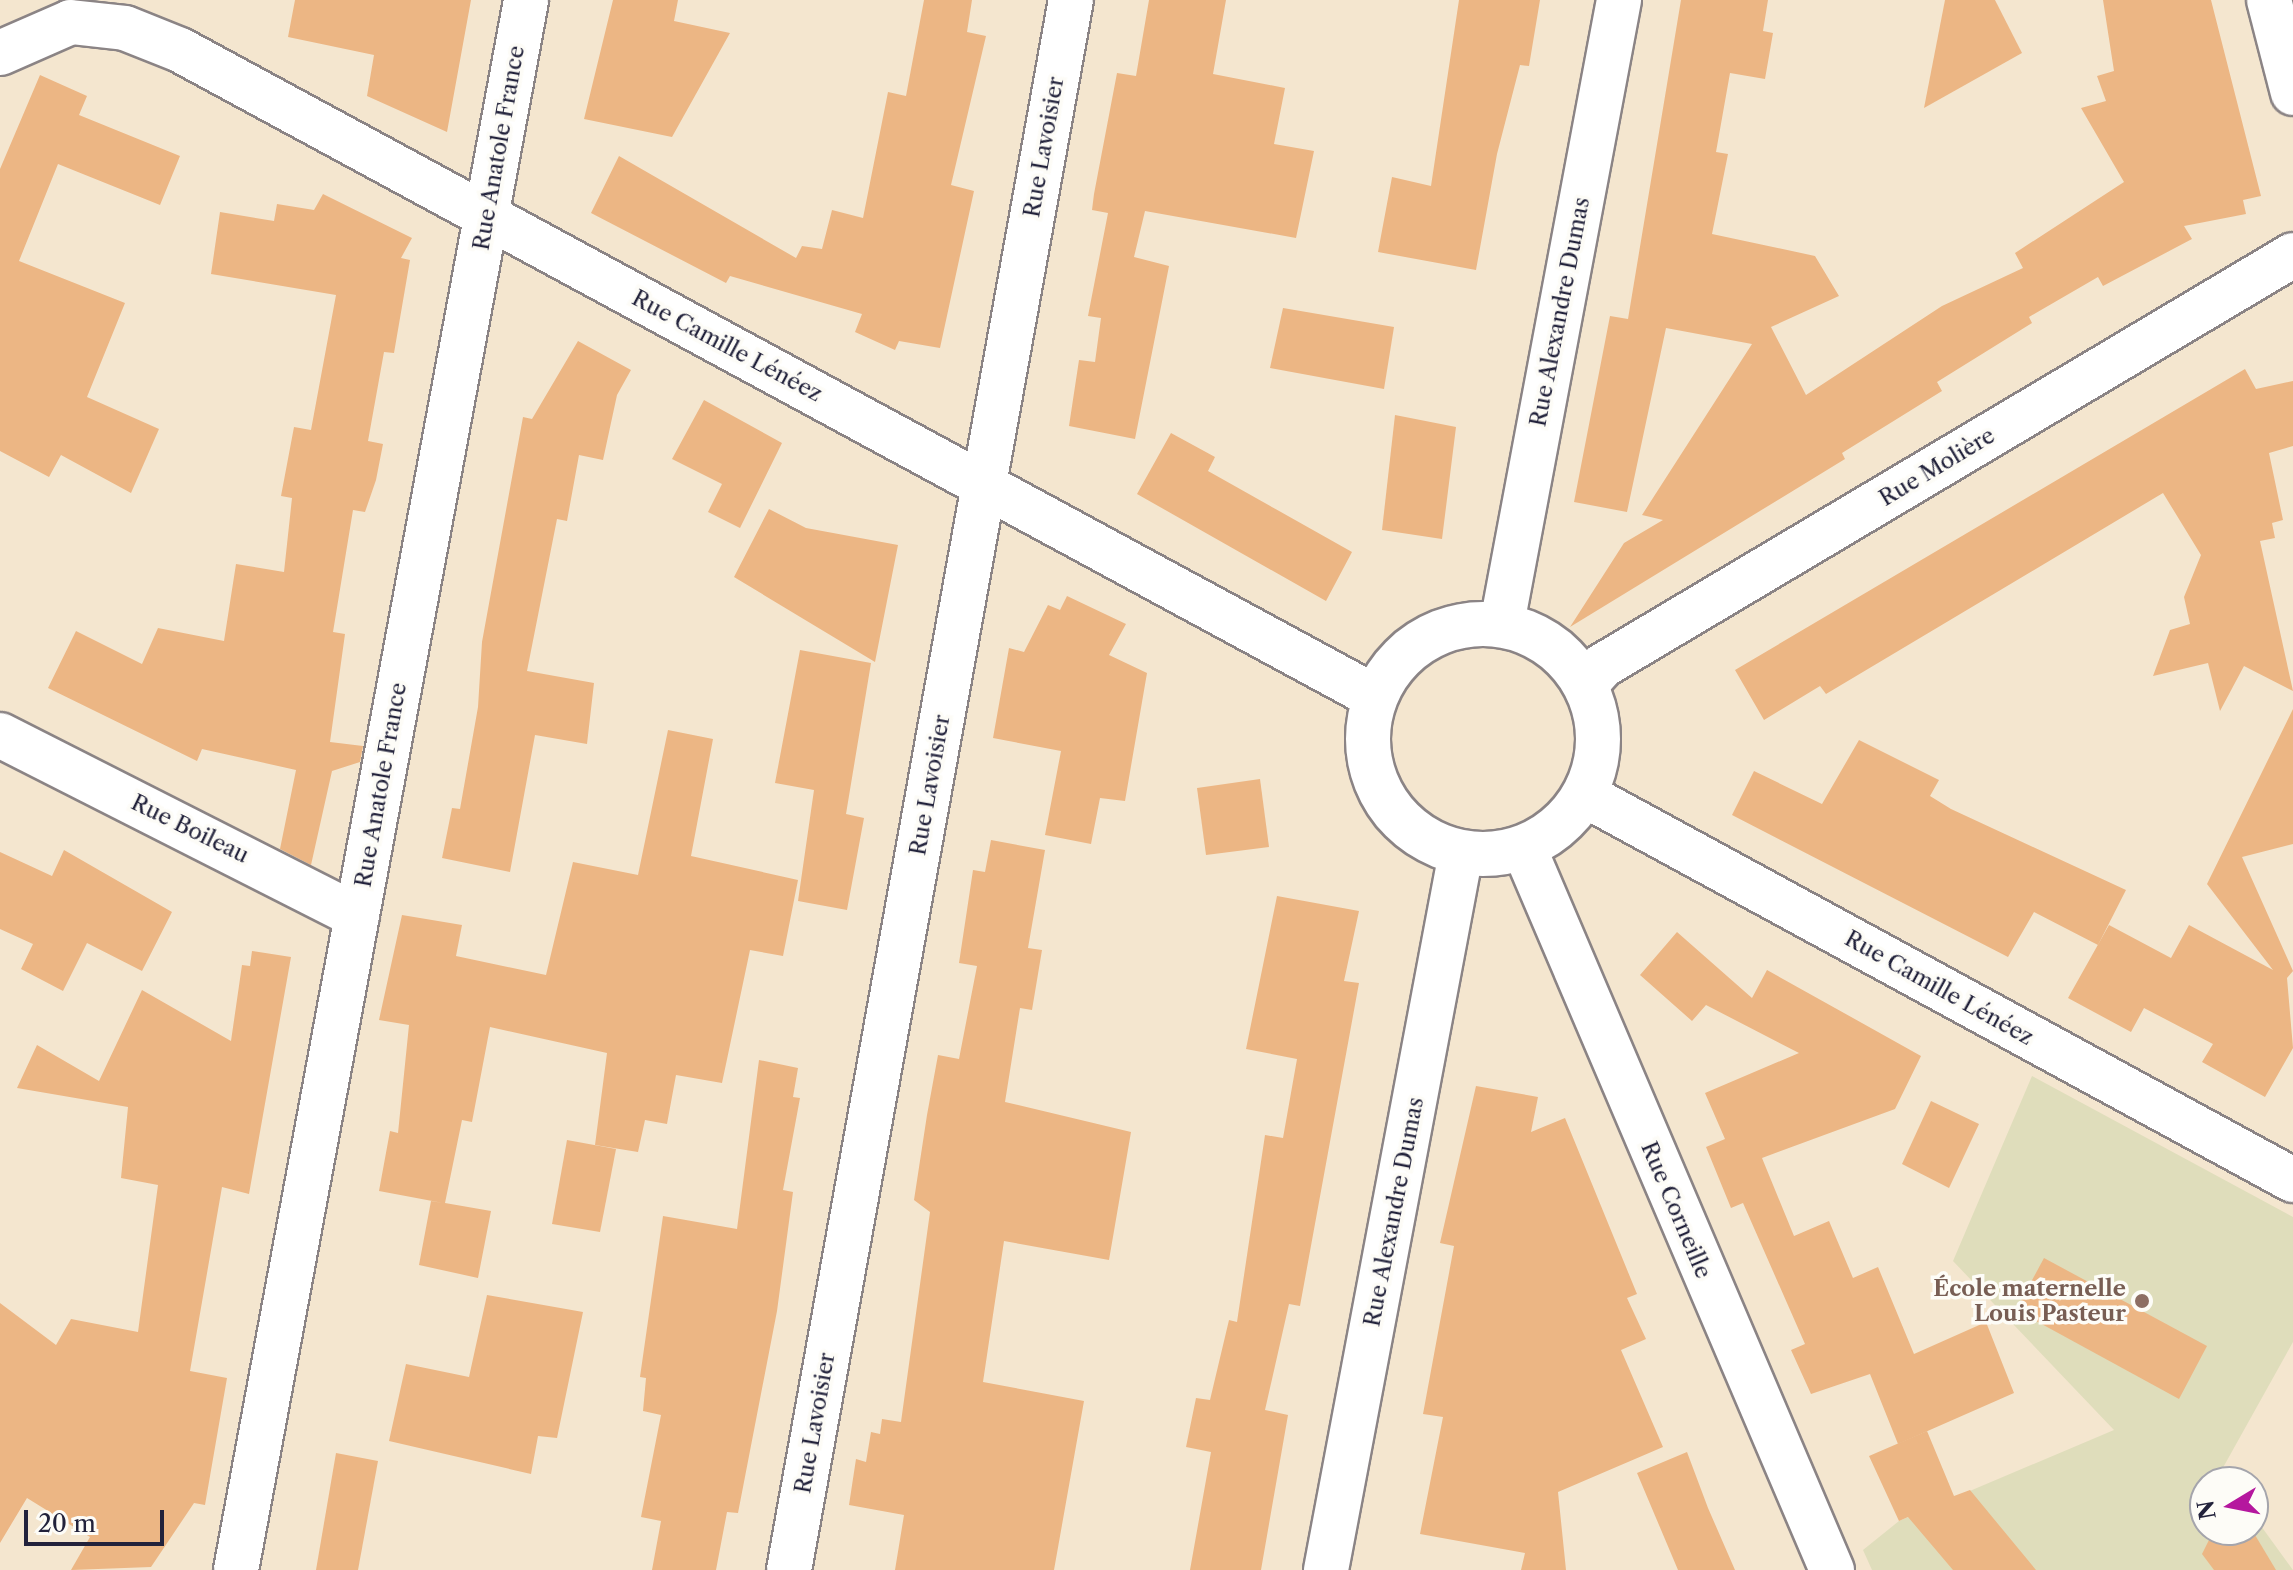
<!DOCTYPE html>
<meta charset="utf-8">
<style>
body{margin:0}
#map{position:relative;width:2293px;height:1570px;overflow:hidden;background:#f4e6cf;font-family:"Libre Caslon Text",serif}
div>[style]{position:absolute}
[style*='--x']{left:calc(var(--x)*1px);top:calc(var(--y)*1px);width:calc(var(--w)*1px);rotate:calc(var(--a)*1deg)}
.built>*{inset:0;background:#dfddbb}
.building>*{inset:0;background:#ecb684}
.roads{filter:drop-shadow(2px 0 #8b8485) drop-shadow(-2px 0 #8b8485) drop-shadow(0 2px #8b8485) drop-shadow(0 -2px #8b8485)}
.minor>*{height:44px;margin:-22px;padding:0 22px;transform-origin:22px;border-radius:22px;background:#fff}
.minor>.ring{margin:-22px;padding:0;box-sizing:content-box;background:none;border:44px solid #fff;border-radius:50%}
.dots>*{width:22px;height:22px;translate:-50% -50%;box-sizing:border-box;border:4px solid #fdfcf7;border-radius:50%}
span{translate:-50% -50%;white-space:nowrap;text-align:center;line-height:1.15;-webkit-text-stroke:7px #fdfcf7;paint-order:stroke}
.street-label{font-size:22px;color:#22223b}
.education-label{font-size:22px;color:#785e54;font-weight:700}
.right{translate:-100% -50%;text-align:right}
.north{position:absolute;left:2189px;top:1466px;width:80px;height:80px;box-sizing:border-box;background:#fdfcf7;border:2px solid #a5a5ac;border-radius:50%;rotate:260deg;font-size:22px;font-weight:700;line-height:32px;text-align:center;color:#22223b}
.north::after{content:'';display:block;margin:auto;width:28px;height:36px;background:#b5179e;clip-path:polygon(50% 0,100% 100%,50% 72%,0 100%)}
.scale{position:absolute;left:24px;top:1510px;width:140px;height:36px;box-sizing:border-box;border:4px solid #22223b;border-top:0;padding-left:10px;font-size:24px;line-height:28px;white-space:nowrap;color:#22223b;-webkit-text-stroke:6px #fdfcf7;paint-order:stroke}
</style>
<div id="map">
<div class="built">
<div style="clip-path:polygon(2032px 1076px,2293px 1217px,2293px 1342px,2220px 1473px,2226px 1482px,2205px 1482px,2205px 1530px,2253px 1530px,2253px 1515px,2293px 1570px,1872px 1570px,1863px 1550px,1899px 1521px,2114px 1430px,1953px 1261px)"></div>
</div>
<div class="building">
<div style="clip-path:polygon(295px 0,471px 0,447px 132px,367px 96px,374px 55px,288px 37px)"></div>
<div style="clip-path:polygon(613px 0,678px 0,674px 21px,730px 33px,672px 137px,584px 119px)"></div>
<div style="clip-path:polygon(924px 0,972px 0,967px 32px,986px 36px,951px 185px,974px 191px,940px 348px,899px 341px,895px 350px,855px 332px,862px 314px,730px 276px,726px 283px,591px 213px,619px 156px,796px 258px,802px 246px,822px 249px,832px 210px,863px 218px,888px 92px,906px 96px)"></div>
<div style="clip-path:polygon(1149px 0,1226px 0,1213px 74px,1285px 88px,1274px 144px,1314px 151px,1296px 238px,1145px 211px,1134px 257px,1169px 266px,1135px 439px,1069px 426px,1079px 360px,1095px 362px,1101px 318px,1088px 316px,1108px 213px,1092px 210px,1094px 194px,1117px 73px,1136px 76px)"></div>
<div style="clip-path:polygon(1459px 0,1540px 0,1529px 66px,1520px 65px,1497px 154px,1476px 270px,1378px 252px,1392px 177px,1431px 186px)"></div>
<div style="clip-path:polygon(1681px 0,1768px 0,1763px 31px,1773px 33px,1765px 79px,1730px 73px,1716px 152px,1728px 154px,1712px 234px,1815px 256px,1839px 296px,1771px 327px,1806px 395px,1942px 306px,2023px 268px,2015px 253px,2124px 182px,2081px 108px,2106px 101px,2097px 76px,2114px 71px,2103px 0,2211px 0,2261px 196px,2243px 200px,2246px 214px,2184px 226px,2192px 239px,2103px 286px,2098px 277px,2029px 317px,2032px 323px,1937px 382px,1942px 391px,1842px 453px,1845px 459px,1570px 627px,1624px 543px,1663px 520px,1642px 515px,1752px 344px,1666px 328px,1627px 512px,1574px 502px,1610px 316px,1628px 319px)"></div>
<div style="clip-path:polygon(1945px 0,1995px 0,2022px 53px,1924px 108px)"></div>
<div style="clip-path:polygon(40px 75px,87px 96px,79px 115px,180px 156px,160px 205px,58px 164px,19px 261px,125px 303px,87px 397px,159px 429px,131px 493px,61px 455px,49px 477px,0 451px,0 169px)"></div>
<div style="clip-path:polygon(323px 194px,412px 238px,401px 258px,410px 260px,394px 353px,384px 352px,368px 441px,383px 444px,376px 480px,365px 512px,353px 510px,333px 632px,345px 634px,330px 742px,363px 746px,360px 762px,332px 771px,311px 865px,280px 849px,296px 770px,202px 749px,197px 761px,48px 688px,76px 631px,142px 664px,158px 628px,224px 641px,236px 564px,284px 572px,292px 498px,281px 496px,294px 427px,311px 430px,336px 295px,211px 274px,220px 212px,274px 221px,277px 204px,314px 210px)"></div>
<div style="clip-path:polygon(1283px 308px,1394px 327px,1384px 389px,1270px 368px)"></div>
<div style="clip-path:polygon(578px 341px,631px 370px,617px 395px,603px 460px,579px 455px,567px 521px,557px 519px,527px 671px,594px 683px,587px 744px,535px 735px,510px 872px,442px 858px,452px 808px,460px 809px,478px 707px,482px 642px,523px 417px,532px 419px)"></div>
<div style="clip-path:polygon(2245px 369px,2256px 389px,2293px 381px,2293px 446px,2269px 453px,2283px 520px,2272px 523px,2275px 538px,2260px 541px,2293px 691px,2244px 666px,2220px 711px,2208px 663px,2153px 676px,2170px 630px,2190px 624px,2184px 597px,2201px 555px,2163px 493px,1826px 694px,1820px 686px,1764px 720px,1735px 670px)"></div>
<div style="clip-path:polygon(704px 400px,782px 443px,740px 528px,708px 512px,722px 484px,672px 459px)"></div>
<div style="clip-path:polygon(1395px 415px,1456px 427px,1442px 539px,1382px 530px)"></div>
<div style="clip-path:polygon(1171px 433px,1215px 457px,1208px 471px,1352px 552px,1326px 601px,1137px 494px)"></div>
<div style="clip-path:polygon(769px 509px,806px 528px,898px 545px,875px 662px,734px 577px)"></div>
<div style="clip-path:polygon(1067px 596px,1126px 624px,1109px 655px,1147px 673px,1125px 801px,1100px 798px,1091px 844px,1045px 835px,1061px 751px,993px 738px,1009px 648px,1024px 652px,1048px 605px,1060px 610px)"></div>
<div style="clip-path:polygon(800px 650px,871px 663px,846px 814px,864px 818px,847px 910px,798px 901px,814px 790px,775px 783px)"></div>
<div style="clip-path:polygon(2293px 709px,2293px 844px,2242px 857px,2293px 971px,2287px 978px,2293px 1048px,2265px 1097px,2202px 1062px,2213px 1044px,2144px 1008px,2131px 1032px,2068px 998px,2109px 925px,2171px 958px,2189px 925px,2273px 970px,2207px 884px)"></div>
<div style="clip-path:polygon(668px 730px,713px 739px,691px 856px,798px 880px,783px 956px,750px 950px,722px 1083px,676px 1075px,667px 1124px,645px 1120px,638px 1152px,595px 1145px,607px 1053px,490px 1027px,472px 1122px,462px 1120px,445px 1203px,491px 1211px,478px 1278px,419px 1265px,431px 1201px,443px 1203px,379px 1191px,390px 1131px,398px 1133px,409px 1025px,379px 1020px,402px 915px,462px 925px,456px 956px,546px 975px,573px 862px,638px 875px)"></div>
<div style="clip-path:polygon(1859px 740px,1939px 780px,1930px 796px,1951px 809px,2126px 890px,2098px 945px,2034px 912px,2008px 957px,1732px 815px,1754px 771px,1822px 804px)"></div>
<div style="clip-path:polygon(1260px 779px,1269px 847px,1206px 855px,1197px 788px)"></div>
<div style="clip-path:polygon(991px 840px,1045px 850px,1028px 948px,1042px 950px,1032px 1010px,1020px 1008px,1005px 1102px,1131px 1132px,1109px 1260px,1004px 1241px,983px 1382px,1084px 1401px,1054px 1570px,895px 1570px,904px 1515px,849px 1505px,856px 1459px,866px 1462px,871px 1432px,880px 1434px,882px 1419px,901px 1422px,930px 1212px,914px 1200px,927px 1115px,938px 1055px,959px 1059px,977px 966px,959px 963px,973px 870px,985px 872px)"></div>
<div style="clip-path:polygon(64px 850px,172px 912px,142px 971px,87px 943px,63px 991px,21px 969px,33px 944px,0 929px,0 852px,52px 876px)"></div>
<div style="clip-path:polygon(1277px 896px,1359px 911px,1344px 981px,1359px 983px,1300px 1306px,1289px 1304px,1265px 1410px,1288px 1415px,1261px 1570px,1190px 1570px,1211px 1452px,1186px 1447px,1196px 1398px,1210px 1400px,1229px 1320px,1237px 1322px,1265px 1135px,1283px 1138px,1297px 1059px,1246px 1049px)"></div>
<div style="clip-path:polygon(1677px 932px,1752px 998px,1767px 970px,1921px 1056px,1895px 1109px,1762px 1158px,1794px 1236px,1829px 1221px,1853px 1278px,1878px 1267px,1914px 1354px,1986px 1322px,2014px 1393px,1898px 1444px,1870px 1374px,1811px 1394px,1791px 1350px,1805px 1344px,1743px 1203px,1731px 1208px,1706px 1147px,1725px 1139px,1705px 1093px,1799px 1053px,1706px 1005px,1692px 1021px,1640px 975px)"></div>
<div style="clip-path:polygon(252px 951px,291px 957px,249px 1194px,222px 1187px,190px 1371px,227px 1378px,205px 1505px,194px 1503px,151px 1567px,71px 1570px,90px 1537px,27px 1498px,0 1543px,0 1303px,56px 1345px,71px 1319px,138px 1332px,158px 1185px,121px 1178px,128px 1107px,17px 1088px,37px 1045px,99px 1081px,142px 990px,231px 1041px,242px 965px,250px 966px)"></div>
<div style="clip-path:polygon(759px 1060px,798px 1068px,793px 1097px,800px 1098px,783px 1190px,793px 1192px,777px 1311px,738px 1513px,727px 1512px,716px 1570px,652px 1570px,661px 1521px,641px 1517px,661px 1415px,643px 1411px,646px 1378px,640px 1377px,663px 1216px,737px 1229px)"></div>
<div style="clip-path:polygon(1476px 1086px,1538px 1097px,1531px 1132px,1565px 1118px,1637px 1294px,1627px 1298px,1646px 1339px,1621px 1350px,1663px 1447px,1558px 1492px,1566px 1570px,1521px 1570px,1525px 1553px,1420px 1534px,1443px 1417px,1423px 1414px,1454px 1246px,1440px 1243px)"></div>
<div style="clip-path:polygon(1931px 1101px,1979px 1124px,1949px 1188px,1902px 1164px)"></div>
<div style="clip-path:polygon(567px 1140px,616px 1149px,600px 1232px,552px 1224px)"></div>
<div style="clip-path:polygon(2044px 1258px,2207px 1346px,2179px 1399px,2016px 1310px)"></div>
<div style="clip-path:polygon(487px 1295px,583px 1312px,557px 1438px,538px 1436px,531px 1474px,389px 1441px,406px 1364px,469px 1377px)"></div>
<div style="clip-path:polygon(1927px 1431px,1954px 1496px,1970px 1490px,2036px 1570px,1953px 1570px,1908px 1517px,1899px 1521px,1869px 1456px)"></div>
<div style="clip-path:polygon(1687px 1452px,1708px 1508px,1735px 1570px,1678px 1570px,1637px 1473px)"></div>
<div style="clip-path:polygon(336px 1453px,378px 1461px,358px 1570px,316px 1570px)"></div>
<div style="clip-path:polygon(2214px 1530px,2252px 1530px,2276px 1570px,2214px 1570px,2202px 1554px)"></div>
</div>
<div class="roads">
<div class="minor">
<div style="--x:2269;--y:0;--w:96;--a:75.5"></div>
<div style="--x:0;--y:53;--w:77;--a:-23.6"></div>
<div style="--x:71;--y:22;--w:54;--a:6.3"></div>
<div style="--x:125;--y:28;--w:59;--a:21.8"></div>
<div style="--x:180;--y:50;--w:1359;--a:28.43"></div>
<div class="ring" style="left:1368px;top:624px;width:186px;height:186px"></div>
<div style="--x:1502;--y:624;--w:635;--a:-79.38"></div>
<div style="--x:1586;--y:684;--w:24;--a:-48"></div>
<div style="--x:1602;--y:666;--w:804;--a:-30.74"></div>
<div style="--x:0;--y:735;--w:400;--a:26.9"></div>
<div style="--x:1585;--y:795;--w:806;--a:28.54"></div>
<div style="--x:1524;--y:848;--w:785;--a:66.9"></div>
<div style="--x:236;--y:1570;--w:1597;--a:-79.53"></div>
<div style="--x:789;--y:1570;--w:1595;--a:-79.82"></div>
<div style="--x:1326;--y:1570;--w:730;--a:-79.34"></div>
</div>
</div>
<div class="dots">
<div style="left:2142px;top:1301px;background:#8d6e63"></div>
</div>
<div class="street-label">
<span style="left:1044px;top:147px;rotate:-80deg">Rue Lavoisier</span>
<span style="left:499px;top:148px;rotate:-80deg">Rue Anatole France</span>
<span style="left:1560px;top:312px;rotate:-79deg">Rue Alexandre Dumas</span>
<span style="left:727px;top:346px;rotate:28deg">Rue Camille Lénéez</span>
<span style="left:1937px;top:467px;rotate:-31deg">Rue Molière</span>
<span style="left:381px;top:785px;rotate:-80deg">Rue Anatole France</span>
<span style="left:930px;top:785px;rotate:-80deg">Rue Lavoisier</span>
<span style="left:190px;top:829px;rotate:26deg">Rue Boileau</span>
<span style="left:1939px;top:988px;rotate:29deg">Rue Camille Lénéez</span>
<span style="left:1676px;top:1210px;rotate:67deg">Rue Corneille</span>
<span style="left:1394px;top:1212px;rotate:-79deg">Rue Alexandre Dumas</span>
<span style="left:815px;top:1423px;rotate:-80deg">Rue Lavoisier</span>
</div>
<div class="education-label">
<span class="right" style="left:2126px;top:1301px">École maternelle<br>Louis Pasteur</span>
</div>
<div class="north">N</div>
<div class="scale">20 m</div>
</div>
